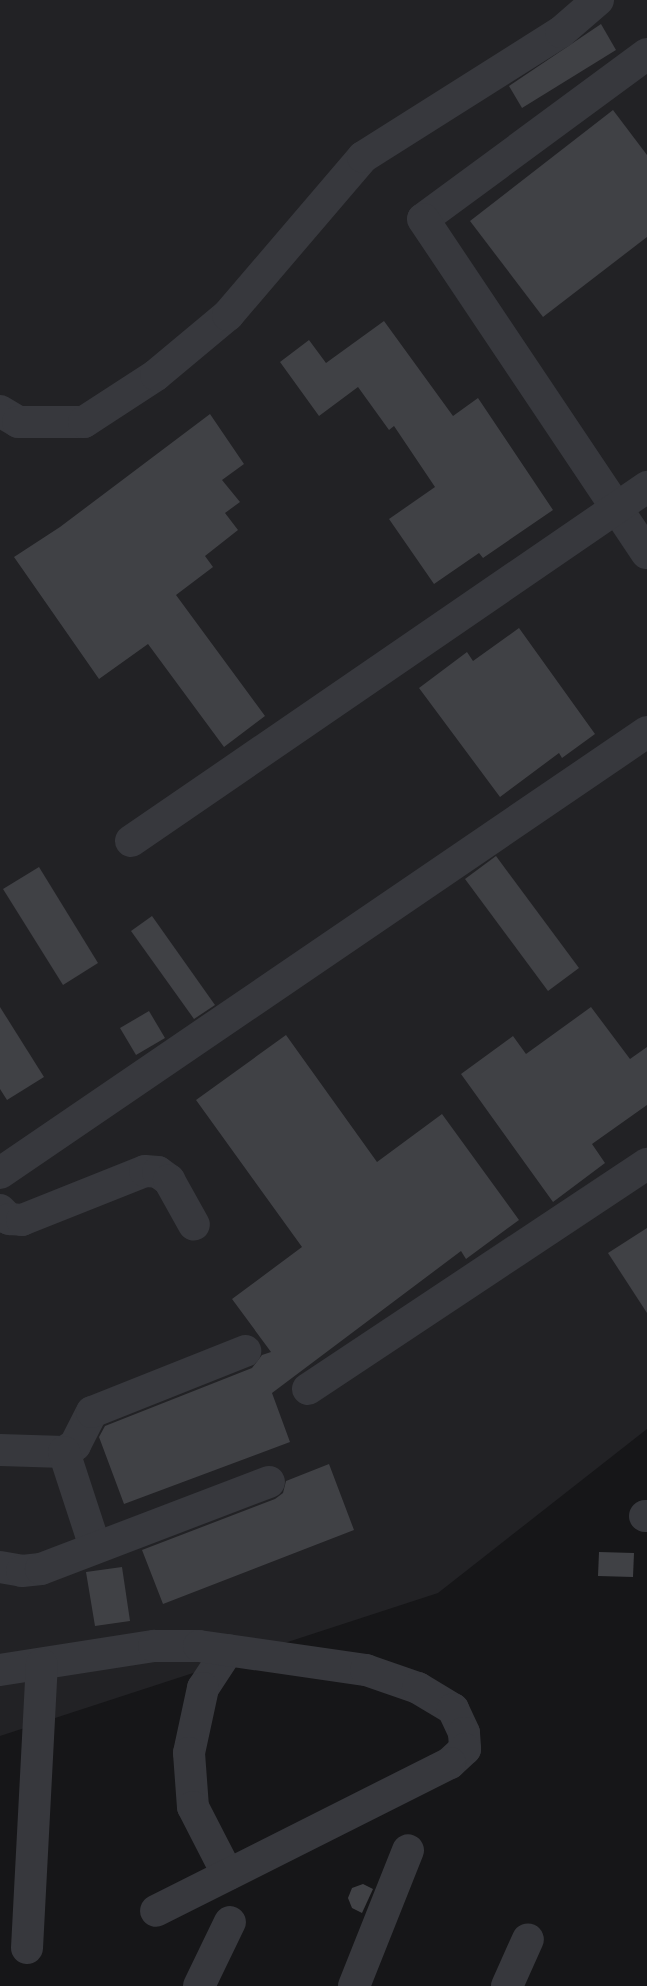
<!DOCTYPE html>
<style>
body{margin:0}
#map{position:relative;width:647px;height:1986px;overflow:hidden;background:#161618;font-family:"Titillium Web",sans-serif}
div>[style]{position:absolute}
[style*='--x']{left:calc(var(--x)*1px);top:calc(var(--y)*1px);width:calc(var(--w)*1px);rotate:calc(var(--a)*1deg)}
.built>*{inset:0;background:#222225}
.building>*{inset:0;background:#404145}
.minor>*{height:32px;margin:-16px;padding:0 16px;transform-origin:16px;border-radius:16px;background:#37383d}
span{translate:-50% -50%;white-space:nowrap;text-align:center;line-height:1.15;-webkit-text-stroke:4.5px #111113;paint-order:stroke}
</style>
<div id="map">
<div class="built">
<div style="clip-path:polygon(0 0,647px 0,647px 1429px,438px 1593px,0 1736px)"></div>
</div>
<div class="building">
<div style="clip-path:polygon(601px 24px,616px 50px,522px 108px,509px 86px)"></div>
<div style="clip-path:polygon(613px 110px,647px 155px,647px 237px,543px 317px,470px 221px)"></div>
<div style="clip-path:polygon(384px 321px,453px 416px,478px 398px,553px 510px,483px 558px,479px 553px,434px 584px,389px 519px,435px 487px,394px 426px,389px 430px,358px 387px,319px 416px,280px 362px,309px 340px,326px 363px)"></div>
<div style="clip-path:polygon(210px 414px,244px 464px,222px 480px,240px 502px,225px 513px,238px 530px,205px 556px,213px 567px,176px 595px,265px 716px,224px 747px,148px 644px,99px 679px,14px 557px,60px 527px)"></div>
<div style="clip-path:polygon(519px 628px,595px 734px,562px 758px,559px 753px,500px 797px,419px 688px,467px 652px,473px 661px)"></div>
<div style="clip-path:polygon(496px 856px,579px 968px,548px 991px,465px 879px)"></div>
<div style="clip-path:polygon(39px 867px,98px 963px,63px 985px,3px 889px)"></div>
<div style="clip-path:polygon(152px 916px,215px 1005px,194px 1019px,131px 931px)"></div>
<div style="clip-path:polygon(0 1007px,44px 1077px,7px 1100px,0 1089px)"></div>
<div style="clip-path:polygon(591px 1007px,630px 1059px,647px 1047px,647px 1105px,592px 1144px,605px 1163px,553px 1202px,461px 1074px,513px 1036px,526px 1054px)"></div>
<div style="clip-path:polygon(149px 1011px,165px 1038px,136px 1055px,120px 1028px)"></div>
<div style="clip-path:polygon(286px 1035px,377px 1162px,442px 1114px,519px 1220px,466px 1259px,461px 1251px,272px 1393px,290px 1442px,124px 1504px,99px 1437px,105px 1426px,252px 1368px,262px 1355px,271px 1352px,232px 1299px,302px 1247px,196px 1100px)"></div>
<div style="clip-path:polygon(647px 1228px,647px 1313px,608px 1253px)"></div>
<div style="clip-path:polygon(329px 1464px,354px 1530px,163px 1604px,142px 1550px,275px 1499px,283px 1493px,286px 1481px)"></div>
<div style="clip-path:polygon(599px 1552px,634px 1553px,633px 1577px,598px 1576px)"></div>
<div style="clip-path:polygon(122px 1567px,130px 1621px,95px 1626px,86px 1572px)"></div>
<div style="clip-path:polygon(363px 1884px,373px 1889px,362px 1913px,352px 1908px,348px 1898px,352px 1888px)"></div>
</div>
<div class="minor">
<div style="--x:647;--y:54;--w:278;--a:143.6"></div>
<div style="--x:423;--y:219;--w:402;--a:56.2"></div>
<div style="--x:0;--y:411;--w:21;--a:31"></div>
<div style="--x:18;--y:422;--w:66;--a:0"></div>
<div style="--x:84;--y:422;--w:86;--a:-33.1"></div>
<div style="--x:156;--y:375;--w:94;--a:-39.8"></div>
<div style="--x:228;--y:315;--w:208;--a:-49.5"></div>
<div style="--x:363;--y:157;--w:234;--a:-32.3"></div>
<div style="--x:561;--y:32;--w:49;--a:-40.9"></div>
<div style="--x:131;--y:841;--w:626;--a:-34.45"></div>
<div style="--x:0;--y:1173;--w:783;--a:-34.28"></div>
<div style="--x:0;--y:1210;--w:13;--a:45"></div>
<div style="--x:9;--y:1219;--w:13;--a:4"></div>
<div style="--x:22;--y:1220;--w:132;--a:-21.7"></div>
<div style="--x:145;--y:1171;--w:13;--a:4"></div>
<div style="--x:158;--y:1172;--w:14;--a:36"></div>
<div style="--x:169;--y:1180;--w:51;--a:60.9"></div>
<div style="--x:308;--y:1389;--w:407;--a:-33.6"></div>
<div style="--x:0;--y:1450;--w:64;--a:1.8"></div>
<div style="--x:64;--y:1452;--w:13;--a:-32"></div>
<div style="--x:75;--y:1445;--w:37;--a:-63"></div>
<div style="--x:92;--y:1412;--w:165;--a:-21.7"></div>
<div style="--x:64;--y:1452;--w:100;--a:71.9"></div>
<div style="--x:645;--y:1516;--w:2;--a:0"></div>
<div style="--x:0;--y:1567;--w:22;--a:10"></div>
<div style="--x:22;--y:1571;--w:19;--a:-6"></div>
<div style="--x:41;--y:1569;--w:244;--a:-20.9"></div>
<div style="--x:228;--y:1650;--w:45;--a:123.3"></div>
<div style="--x:203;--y:1688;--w:66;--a:102.2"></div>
<div style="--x:189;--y:1753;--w:54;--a:85.8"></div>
<div style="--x:193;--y:1807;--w:76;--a:62.8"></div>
<div style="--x:0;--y:1670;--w:156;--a:-8.9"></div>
<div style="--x:154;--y:1646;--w:45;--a:0"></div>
<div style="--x:199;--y:1646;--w:169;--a:8.2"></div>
<div style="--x:366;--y:1670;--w:55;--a:19.1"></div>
<div style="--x:418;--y:1688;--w:41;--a:31"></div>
<div style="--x:453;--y:1709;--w:26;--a:65"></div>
<div style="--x:464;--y:1733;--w:16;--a:86"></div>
<div style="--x:465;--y:1749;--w:21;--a:137"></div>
<div style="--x:450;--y:1763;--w:329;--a:153.3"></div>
<div style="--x:27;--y:1948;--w:284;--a:-87"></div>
<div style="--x:199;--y:1986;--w:71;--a:-64.2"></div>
<div style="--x:354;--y:1986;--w:146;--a:-68.3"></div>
<div style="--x:507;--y:1986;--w:51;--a:-65.9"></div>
</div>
</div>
